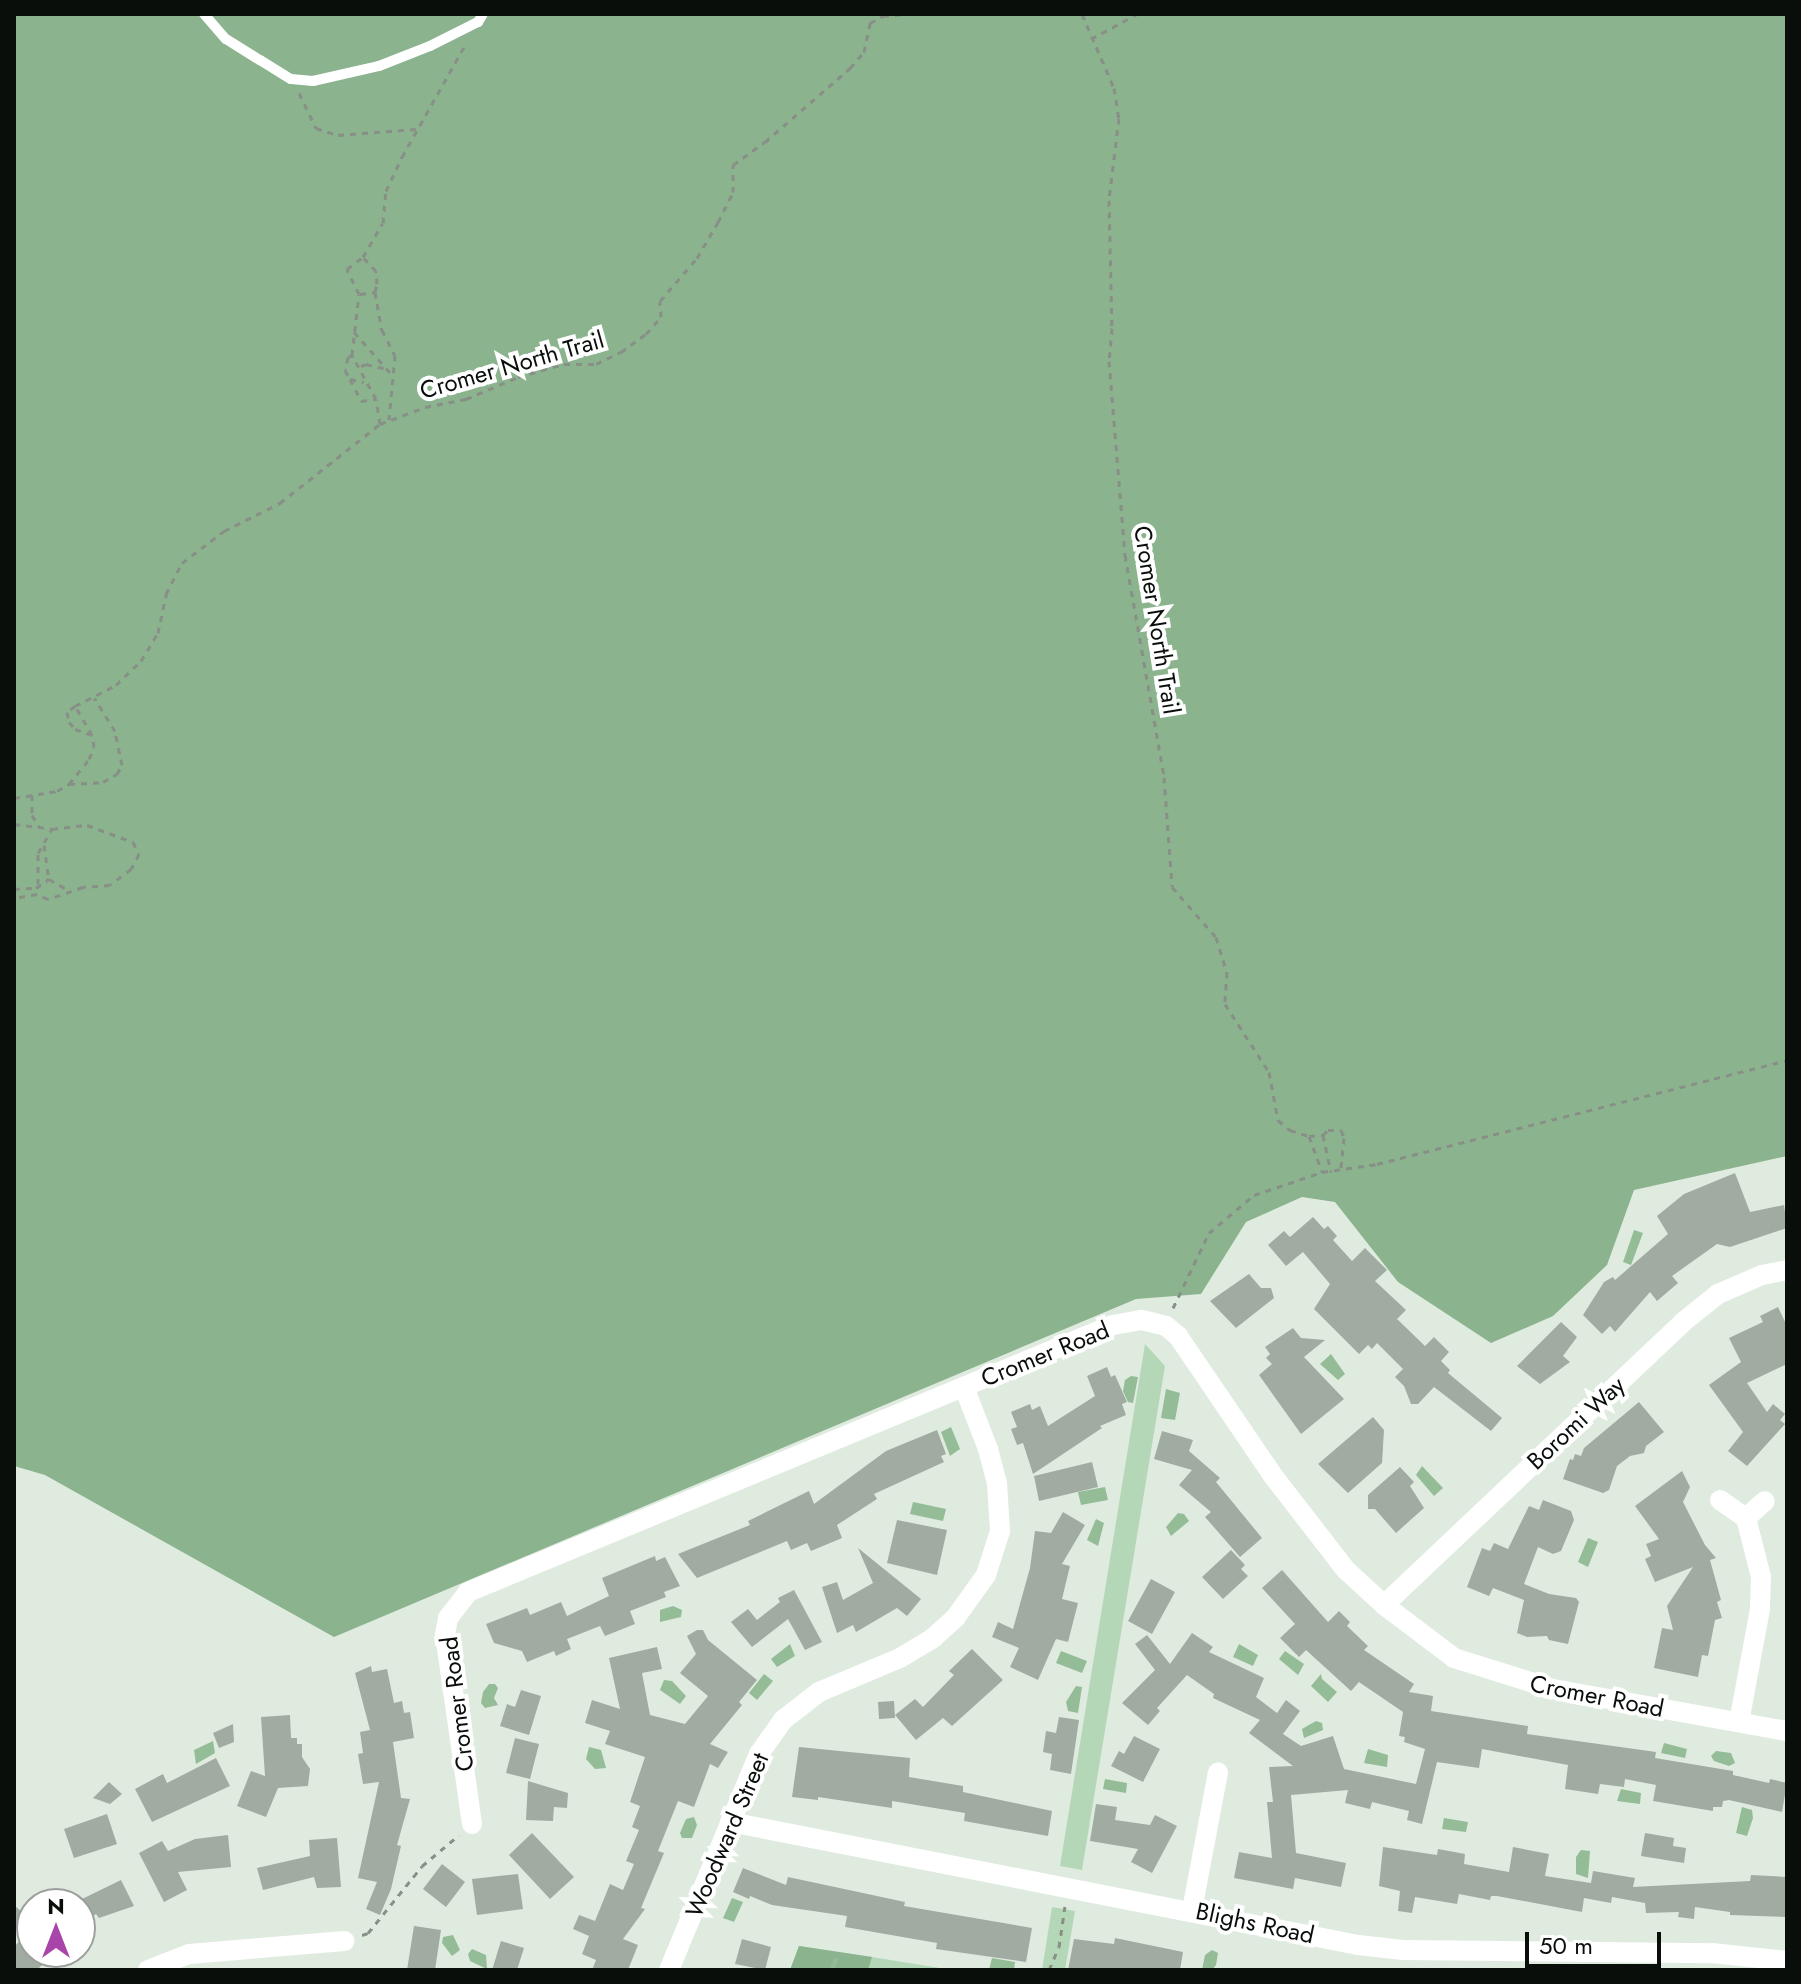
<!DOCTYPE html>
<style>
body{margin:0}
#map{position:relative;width:1801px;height:1984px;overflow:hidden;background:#e0ebe0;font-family:Jost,sans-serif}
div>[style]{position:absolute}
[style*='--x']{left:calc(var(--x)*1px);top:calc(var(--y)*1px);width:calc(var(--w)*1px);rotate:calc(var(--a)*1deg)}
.green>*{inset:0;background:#b4d7b7}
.forest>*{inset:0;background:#8ab38e}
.water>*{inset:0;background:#93bc97}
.stream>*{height:5px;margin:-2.5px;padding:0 2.5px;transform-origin:2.5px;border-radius:2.5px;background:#93bc97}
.building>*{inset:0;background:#a0aba1}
.path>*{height:3px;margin-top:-1.5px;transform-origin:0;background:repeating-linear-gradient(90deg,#878f87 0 6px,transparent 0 12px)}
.lane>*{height:10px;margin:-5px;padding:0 5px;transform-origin:5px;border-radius:5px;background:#fff}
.street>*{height:20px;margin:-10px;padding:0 10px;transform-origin:10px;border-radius:10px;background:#fff}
span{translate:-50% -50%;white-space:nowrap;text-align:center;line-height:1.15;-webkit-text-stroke:8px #fff;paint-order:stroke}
.street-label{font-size:24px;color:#0a0e0b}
.frame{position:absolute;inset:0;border:16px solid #0a0e0b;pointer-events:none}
.north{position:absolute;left:16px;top:1888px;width:80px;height:80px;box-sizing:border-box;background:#fff;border:2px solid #9d9f9d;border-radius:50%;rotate:0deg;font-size:22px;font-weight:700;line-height:32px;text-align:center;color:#0a0e0b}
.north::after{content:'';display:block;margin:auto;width:28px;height:36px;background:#a945aa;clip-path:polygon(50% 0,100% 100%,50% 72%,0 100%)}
.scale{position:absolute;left:1525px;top:1932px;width:136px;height:36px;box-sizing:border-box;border:4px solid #0a0e0b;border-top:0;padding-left:10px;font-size:24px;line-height:28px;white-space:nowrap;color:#0a0e0b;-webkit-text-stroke:6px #fff;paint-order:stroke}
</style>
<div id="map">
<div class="green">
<div style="clip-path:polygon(1145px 1344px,1165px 1366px,1082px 1870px,1060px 1866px)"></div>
<div style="clip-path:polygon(1052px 1907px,1075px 1911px,1065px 1970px,1042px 1970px)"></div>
<div style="clip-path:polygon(799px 1946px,872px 1957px,952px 1970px,790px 1970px)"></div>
</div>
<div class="forest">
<div style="clip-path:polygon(14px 14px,1787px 14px,1787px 1156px,1634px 1190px,1607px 1265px,1553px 1316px,1491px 1343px,1398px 1282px,1335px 1202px,1302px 1197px,1246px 1222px,1201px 1294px,1136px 1299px,334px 1637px,45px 1475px,14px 1466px)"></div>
<div style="clip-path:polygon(799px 1946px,872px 1957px,868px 1970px,790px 1970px)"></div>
</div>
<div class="water">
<div style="clip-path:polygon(1634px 1230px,1643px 1233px,1631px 1265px,1623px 1262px)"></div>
<div style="clip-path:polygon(1331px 1354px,1345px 1374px,1338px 1380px,1320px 1364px)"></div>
<div style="clip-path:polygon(1131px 1376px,1138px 1377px,1133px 1403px,1128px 1402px,1123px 1391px,1125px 1380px)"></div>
<div style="clip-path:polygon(1166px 1389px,1180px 1393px,1175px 1420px,1161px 1418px)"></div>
<div style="clip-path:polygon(951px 1427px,960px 1449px,950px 1456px,941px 1432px)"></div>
<div style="clip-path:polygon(1422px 1466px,1443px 1488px,1434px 1496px,1416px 1475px)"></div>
<div style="clip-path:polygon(1105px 1487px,1108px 1500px,1081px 1505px,1078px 1492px)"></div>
<div style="clip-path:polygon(913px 1502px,946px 1509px,943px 1521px,910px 1514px)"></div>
<div style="clip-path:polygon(1178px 1513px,1184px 1514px,1189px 1521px,1171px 1536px,1166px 1527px)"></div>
<div style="clip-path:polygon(1096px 1519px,1104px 1523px,1098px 1546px,1087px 1540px)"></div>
<div style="clip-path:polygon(1588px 1538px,1598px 1542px,1588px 1567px,1578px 1562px)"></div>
<div style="clip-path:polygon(673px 1606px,682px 1610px,681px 1617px,660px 1622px,660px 1610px)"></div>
<div style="clip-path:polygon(790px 1644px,795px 1656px,777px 1667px,771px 1659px)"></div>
<div style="clip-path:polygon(1239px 1644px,1258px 1655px,1253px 1666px,1233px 1657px)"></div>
<div style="clip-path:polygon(1061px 1651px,1087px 1661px,1082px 1673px,1056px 1663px)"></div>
<div style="clip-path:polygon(1285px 1651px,1304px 1664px,1298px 1675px,1279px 1659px)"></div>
<div style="clip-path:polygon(764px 1674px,773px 1681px,757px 1700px,749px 1693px)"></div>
<div style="clip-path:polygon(1321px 1674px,1322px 1679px,1337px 1692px,1328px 1702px,1311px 1686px)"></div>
<div style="clip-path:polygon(664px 1680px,672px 1681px,686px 1696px,680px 1704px,660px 1690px)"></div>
<div style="clip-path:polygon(495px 1684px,498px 1688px,494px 1698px,498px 1705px,485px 1708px,481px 1703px,483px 1692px,489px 1684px)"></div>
<div style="clip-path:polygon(1076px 1686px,1082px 1687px,1078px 1713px,1068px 1711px,1066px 1702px)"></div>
<div style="clip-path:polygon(1316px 1721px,1322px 1723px,1323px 1730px,1304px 1738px,1302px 1729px)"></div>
<div style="clip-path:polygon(213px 1741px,215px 1753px,196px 1764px,194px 1750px)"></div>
<div style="clip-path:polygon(1664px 1743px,1687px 1749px,1685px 1758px,1661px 1753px)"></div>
<div style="clip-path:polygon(589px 1747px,601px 1750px,606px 1768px,595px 1769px,586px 1759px)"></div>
<div style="clip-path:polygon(1368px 1749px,1388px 1755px,1387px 1767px,1364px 1763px)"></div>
<div style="clip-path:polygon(1716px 1751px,1731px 1753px,1735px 1763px,1729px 1766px,1714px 1761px,1711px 1756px)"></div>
<div style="clip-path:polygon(1105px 1779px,1127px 1783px,1126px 1793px,1103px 1789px)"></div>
<div style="clip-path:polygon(1621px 1789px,1641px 1793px,1640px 1804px,1617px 1801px)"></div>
<div style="clip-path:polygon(1742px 1807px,1752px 1810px,1753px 1818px,1747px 1836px,1736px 1833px)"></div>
<div style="clip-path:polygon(694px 1817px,697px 1825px,692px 1838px,682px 1838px,680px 1833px,686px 1819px)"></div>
<div style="clip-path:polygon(1444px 1818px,1468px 1822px,1466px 1832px,1442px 1829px)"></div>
<div style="clip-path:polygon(1581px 1850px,1590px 1851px,1588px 1878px,1576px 1874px,1576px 1857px)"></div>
<div style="clip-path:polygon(732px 1898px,743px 1902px,734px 1922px,723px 1918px)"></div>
<div style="clip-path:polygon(453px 1935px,460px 1950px,452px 1956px,442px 1943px,443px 1937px)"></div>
<div style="clip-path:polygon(472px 1949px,486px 1955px,487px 1969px,470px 1961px,468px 1954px)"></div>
<div style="clip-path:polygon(1212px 1950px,1218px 1953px,1216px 1965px,1212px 1970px,1202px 1970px,1205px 1955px)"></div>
<div style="clip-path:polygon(992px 1958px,1015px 1962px,1014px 1970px,989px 1970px)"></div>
</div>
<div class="stream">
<div style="--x:831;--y:1970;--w:11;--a:-68"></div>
</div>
<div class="building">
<div style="clip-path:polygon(1735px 1173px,1750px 1212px,1784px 1205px,1787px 1228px,1730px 1247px,1717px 1244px,1672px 1276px,1678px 1283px,1657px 1301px,1650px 1292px,1615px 1332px,1610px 1326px,1602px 1334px,1583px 1315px,1604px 1282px,1613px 1277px,1615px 1280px,1668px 1234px,1657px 1216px,1684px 1194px)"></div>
<div style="clip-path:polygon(1313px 1217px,1324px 1229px,1328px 1226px,1337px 1236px,1333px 1240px,1352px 1261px,1365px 1248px,1387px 1270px,1375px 1281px,1406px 1310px,1397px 1319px,1425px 1346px,1434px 1337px,1449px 1352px,1441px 1361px,1450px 1370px,1448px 1373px,1502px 1418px,1491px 1431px,1434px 1387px,1418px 1404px,1411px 1404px,1404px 1386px,1395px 1377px,1403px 1369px,1377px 1343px,1372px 1349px,1368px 1345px,1359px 1354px,1314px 1309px,1330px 1284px,1303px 1252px,1286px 1266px,1268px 1245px,1284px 1231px,1290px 1237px)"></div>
<div style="clip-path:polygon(1249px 1274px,1261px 1288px,1271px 1288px,1274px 1298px,1236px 1328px,1210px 1301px)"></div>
<div style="clip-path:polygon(1778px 1307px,1787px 1326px,1787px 1364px,1747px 1383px,1767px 1412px,1773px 1404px,1785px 1414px,1780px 1420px,1785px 1424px,1747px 1466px,1728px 1451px,1743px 1432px,1709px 1385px,1741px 1362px,1729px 1338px,1763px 1322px,1760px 1316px)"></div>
<div style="clip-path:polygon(1561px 1322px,1577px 1337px,1563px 1356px,1570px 1362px,1540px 1384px,1517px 1366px)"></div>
<div style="clip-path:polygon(1293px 1328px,1301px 1338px,1325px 1340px,1304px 1357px,1344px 1399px,1301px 1434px,1259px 1375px,1272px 1364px,1266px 1358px,1270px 1354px,1265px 1347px)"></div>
<div style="clip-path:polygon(1107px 1367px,1111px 1377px,1115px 1375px,1127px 1402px,1122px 1404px,1126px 1415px,1100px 1426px,1102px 1428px,1033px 1474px,1023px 1443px,1017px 1445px,1011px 1429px,1017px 1427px,1011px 1412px,1030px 1404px,1032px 1410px,1040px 1406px,1048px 1426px,1095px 1396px,1087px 1376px)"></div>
<div style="clip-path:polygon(1639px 1402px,1664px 1432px,1646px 1446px,1644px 1453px,1630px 1456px,1617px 1466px,1609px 1490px,1603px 1493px,1563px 1479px,1570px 1459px,1573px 1460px,1575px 1454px,1581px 1456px,1584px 1448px)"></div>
<div style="clip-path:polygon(1373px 1417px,1384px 1430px,1382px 1463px,1348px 1493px,1318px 1464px)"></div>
<div style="clip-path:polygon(937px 1430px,946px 1454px,941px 1456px,944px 1462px,874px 1494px,877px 1499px,837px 1525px,842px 1538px,811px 1551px,807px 1543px,791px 1550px,787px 1541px,697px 1578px,678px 1554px,750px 1525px,748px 1521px,809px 1491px,814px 1504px,886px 1451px)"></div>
<div style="clip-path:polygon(1162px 1431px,1193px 1440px,1189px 1451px,1220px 1478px,1216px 1482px,1262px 1538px,1240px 1557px,1205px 1517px,1211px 1512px,1179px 1485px,1192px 1470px,1154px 1459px)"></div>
<div style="clip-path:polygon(1092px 1462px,1098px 1487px,1039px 1501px,1034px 1476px)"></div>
<div style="clip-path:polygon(1400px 1467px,1414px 1482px,1410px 1486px,1424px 1508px,1396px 1533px,1375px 1509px,1368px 1509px,1368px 1495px)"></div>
<div style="clip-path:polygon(1682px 1471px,1690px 1487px,1683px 1502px,1705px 1545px,1716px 1558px,1710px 1560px,1721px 1600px,1717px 1602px,1722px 1618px,1715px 1620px,1708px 1656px,1702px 1655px,1698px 1677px,1654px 1668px,1662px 1628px,1673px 1630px,1667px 1606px,1693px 1567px,1655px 1582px,1645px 1559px,1651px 1556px,1646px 1544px,1659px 1539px,1635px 1506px)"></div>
<div style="clip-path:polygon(1543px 1500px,1571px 1511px,1574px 1520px,1561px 1551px,1553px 1554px,1538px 1547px,1524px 1584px,1549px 1594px,1576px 1598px,1579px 1602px,1568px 1644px,1549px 1640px,1547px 1636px,1527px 1637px,1517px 1633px,1524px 1600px,1493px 1588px,1489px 1596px,1467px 1587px,1482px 1548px,1490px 1551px,1494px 1543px,1508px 1549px,1529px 1506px,1539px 1510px)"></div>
<div style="clip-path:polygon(1063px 1512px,1085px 1525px,1062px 1564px,1070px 1566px,1062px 1599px,1078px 1603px,1068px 1642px,1056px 1639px,1038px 1680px,1010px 1667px,1019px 1648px,992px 1637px,998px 1622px,1013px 1629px,1030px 1568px,1035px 1531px,1051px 1533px)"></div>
<div style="clip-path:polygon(897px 1520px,947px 1530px,937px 1575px,887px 1563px)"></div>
<div style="clip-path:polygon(858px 1548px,921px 1599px,907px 1616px,897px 1608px,856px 1632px,853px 1625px,837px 1633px,822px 1587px,837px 1582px,843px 1600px,873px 1583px)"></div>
<div style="clip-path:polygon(1231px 1550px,1245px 1565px,1241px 1569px,1248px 1576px,1223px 1599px,1202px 1577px)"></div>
<div style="clip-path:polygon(655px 1556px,656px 1561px,665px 1557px,680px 1586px,664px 1592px,666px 1597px,630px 1611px,635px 1624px,605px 1636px,600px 1626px,567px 1639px,571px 1649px,556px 1656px,554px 1651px,527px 1662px,522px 1651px,494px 1643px,486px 1624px,527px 1608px,530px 1615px,561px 1602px,567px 1616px,609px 1596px,602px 1578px)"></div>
<div style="clip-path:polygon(1282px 1570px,1328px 1622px,1339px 1611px,1350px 1622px,1347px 1626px,1368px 1646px,1364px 1650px,1414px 1684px,1409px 1692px,1433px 1696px,1431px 1711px,1528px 1726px,1527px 1734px,1656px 1752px,1655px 1758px,1733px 1771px,1733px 1775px,1769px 1783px,1770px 1779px,1787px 1783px,1782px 1812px,1729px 1800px,1723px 1801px,1722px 1807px,1713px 1807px,1713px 1811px,1653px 1801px,1656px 1785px,1625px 1779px,1624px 1787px,1600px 1784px,1598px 1794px,1565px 1789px,1568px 1765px,1482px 1749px,1479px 1768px,1437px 1762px,1422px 1824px,1407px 1820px,1409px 1811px,1372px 1802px,1370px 1809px,1345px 1803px,1348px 1790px,1291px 1795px,1296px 1853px,1346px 1863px,1341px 1887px,1295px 1878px,1293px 1889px,1234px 1878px,1239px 1852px,1272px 1858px,1267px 1802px,1273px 1802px,1269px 1767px,1293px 1766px,1249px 1733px,1260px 1720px,1213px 1698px,1214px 1694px,1187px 1675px,1157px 1708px,1160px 1711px,1148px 1725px,1122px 1703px,1155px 1670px,1135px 1644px,1147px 1635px,1170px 1664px,1192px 1633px,1213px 1647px,1209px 1652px,1264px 1678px,1256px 1697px,1277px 1713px,1286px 1700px,1300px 1711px,1283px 1734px,1301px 1746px,1333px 1736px,1344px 1769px,1416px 1784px,1425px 1749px,1404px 1742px,1405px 1737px,1399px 1736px,1403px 1712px,1359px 1682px,1351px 1691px,1306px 1650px,1299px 1657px,1280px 1638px,1295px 1624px,1262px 1588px)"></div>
<div style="clip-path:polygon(1151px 1579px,1175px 1592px,1152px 1634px,1128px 1621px)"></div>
<div style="clip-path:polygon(794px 1590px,822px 1642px,805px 1650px,788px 1619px,752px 1647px,731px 1622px,748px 1609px,757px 1620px,780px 1602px,778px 1598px)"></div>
<div style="clip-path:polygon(697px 1630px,703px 1630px,708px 1640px,757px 1680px,739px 1702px,742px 1705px,710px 1744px,728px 1752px,718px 1768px,710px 1764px,694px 1807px,678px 1801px,658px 1851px,664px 1853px,641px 1908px,645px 1909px,623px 1939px,638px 1945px,628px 1970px,592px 1970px,596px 1960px,582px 1954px,589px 1936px,573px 1929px,579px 1915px,595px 1921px,610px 1884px,623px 1890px,634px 1864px,626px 1861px,639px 1830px,632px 1827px,640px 1806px,630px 1802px,645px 1757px,605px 1744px,610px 1731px,585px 1723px,592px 1700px,620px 1709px,609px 1658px,657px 1647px,662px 1669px,642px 1673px,650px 1715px,685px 1724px,708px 1696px,680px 1673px,696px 1654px,687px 1636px)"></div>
<div style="clip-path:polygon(972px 1649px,1003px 1680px,952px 1726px,943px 1718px,916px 1740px,895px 1715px,915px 1699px,923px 1707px,954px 1675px,949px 1671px)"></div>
<div style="clip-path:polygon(371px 1666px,372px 1672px,387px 1669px,394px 1703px,402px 1701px,404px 1713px,410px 1712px,414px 1738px,393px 1742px,401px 1798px,410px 1799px,397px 1845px,401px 1846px,391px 1889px,380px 1915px,366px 1909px,377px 1882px,358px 1878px,379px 1782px,363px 1784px,358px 1754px,363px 1753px,360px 1732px,370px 1730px,355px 1673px)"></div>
<div style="clip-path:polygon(521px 1690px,541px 1696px,529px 1735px,500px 1726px,507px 1704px,515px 1707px)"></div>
<div style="clip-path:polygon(894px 1701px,895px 1718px,879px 1719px,878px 1702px)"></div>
<div style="clip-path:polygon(290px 1715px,291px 1738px,297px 1738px,297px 1744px,302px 1744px,302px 1757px,310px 1769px,308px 1786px,278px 1788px,266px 1817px,237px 1806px,251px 1771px,265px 1776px,261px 1717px)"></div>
<div style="clip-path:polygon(1059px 1717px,1079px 1720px,1071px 1774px,1050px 1770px,1052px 1754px,1043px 1752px,1046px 1731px,1056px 1733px)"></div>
<div style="clip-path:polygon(233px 1724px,234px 1742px,219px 1748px,213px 1733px)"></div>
<div style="clip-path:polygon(1134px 1736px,1160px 1749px,1143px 1782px,1111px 1766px,1119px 1751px,1124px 1754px)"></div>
<div style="clip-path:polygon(515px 1738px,539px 1744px,530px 1779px,506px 1773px)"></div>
<div style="clip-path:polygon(799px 1747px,910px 1758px,909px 1777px,963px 1786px,963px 1792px,1052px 1811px,1048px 1836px,964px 1821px,965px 1813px,892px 1801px,892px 1808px,818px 1797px,818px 1800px,792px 1797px)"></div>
<div style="clip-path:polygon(216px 1758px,230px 1786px,152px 1822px,135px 1789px,163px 1774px,167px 1783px)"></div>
<div style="clip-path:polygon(528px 1781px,568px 1793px,567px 1808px,554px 1807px,553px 1821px,526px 1820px)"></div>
<div style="clip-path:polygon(109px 1782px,122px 1794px,110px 1804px,93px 1798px)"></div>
<div style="clip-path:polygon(1096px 1804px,1117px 1807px,1115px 1820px,1150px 1825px,1155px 1815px,1177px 1826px,1152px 1873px,1131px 1862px,1138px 1849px,1090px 1841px)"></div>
<div style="clip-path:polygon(107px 1814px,117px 1844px,74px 1858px,64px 1829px)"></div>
<div style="clip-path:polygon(532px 1833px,574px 1877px,550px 1899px,509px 1855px)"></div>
<div style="clip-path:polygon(1645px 1833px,1674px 1838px,1673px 1846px,1686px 1848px,1684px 1863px,1641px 1856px)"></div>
<div style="clip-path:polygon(228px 1835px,231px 1867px,178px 1872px,187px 1890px,164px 1902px,139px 1853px,162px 1841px,168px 1851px,195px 1839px)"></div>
<div style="clip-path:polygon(337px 1838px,341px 1887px,317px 1888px,314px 1877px,263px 1890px,257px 1868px,310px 1856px,309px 1840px)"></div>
<div style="clip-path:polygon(1383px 1847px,1437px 1855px,1438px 1849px,1465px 1854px,1464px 1864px,1509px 1872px,1513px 1847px,1549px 1854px,1545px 1876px,1591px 1883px,1593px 1871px,1635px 1878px,1633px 1887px,1750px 1881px,1751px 1875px,1787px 1877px,1787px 1917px,1730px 1915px,1730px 1912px,1695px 1907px,1694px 1919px,1678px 1917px,1679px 1912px,1646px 1913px,1645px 1903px,1612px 1897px,1611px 1903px,1584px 1898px,1582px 1912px,1497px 1896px,1491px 1896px,1490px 1900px,1459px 1894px,1457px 1904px,1415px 1897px,1412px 1913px,1398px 1911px,1400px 1891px,1379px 1886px)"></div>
<div style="clip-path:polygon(442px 1864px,465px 1882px,446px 1907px,423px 1889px)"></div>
<div style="clip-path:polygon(743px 1868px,786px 1885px,788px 1877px,905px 1902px,904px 1906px,1032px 1928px,1026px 1962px,936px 1949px,937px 1943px,845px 1927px,847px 1916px,772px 1905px,750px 1896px,749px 1899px,733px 1892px)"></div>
<div style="clip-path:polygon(518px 1874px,523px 1909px,477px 1915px,472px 1879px)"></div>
<div style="clip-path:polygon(121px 1880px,134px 1906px,99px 1918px,96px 1914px,80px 1924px,80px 1900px)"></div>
<div style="clip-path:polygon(14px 1905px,23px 1913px,32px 1907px,30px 1952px,55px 1952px,37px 1970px,14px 1970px,14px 1947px,25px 1935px,14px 1925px)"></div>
<div style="clip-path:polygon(414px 1926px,441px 1930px,435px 1970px,407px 1970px)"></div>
<div style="clip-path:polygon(1115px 1938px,1183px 1952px,1180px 1970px,1068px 1970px,1074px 1939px,1114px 1944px)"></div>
<div style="clip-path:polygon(742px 1939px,771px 1947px,765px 1970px,735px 1964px)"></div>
<div style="clip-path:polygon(501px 1941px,524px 1948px,517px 1970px,492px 1970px)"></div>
</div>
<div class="path">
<div style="--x:1082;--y:14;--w:81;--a:66.6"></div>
<div style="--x:1114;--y:88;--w:30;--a:81"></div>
<div style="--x:1119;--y:118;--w:83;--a:97"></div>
<div style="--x:1109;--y:200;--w:128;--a:88.7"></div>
<div style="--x:1112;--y:328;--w:33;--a:95"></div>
<div style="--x:1109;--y:361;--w:195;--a:85.3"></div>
<div style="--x:1125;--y:555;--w:225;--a:80"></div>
<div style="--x:1164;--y:777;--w:110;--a:85.8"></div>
<div style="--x:1172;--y:887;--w:67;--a:48.7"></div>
<div style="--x:1216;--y:937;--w:37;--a:73"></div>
<div style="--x:1227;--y:972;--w:32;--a:94"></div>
<div style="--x:1225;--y:1004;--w:81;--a:57.1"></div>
<div style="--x:1269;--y:1072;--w:49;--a:79.4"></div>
<div style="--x:1278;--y:1120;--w:16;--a:40"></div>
<div style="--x:1290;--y:1130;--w:20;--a:18"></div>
<div style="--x:1309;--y:1136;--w:14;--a:-4"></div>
<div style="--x:1323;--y:1135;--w:38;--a:78"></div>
<div style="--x:1091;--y:39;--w:52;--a:-28.5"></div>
<div style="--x:299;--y:93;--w:39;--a:64"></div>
<div style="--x:316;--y:128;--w:23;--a:18"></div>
<div style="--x:338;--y:135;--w:78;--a:-4.4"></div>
<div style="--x:375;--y:292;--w:39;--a:80"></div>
<div style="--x:382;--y:330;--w:28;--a:63"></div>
<div style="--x:395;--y:355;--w:65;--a:95.3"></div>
<div style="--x:360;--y:294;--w:15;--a:-8"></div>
<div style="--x:375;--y:292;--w:8;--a:-76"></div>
<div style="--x:377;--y:284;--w:13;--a:-94"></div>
<div style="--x:376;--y:271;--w:19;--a:-133"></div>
<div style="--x:354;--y:332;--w:59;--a:48.4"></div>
<div style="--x:352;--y:355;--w:4;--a:153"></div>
<div style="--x:348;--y:357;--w:13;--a:103"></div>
<div style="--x:345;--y:370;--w:10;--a:61"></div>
<div style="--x:350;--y:379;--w:14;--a:12"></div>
<div style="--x:361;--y:366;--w:5;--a:-22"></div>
<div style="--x:366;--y:364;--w:23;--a:13"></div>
<div style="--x:350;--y:379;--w:25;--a:63"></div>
<div style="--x:361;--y:401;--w:15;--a:-8"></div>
<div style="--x:380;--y:424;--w:25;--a:-99"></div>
<div style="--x:376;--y:399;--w:50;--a:-118.6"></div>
<div style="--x:352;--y:355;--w:61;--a:-83.5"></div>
<div style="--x:359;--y:294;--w:28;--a:-116"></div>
<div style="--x:347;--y:269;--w:20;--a:-37"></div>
<div style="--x:363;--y:257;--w:39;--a:-60"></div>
<div style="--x:383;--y:223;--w:32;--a:-85"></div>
<div style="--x:386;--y:191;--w:38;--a:-65"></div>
<div style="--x:402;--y:157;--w:129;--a:-60.6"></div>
<div style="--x:75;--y:706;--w:10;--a:143"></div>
<div style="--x:67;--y:712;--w:10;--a:79"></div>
<div style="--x:69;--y:722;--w:9;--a:49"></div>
<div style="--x:75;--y:729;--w:18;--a:19"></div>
<div style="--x:69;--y:784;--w:34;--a:-3"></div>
<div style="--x:103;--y:782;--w:16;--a:-30"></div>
<div style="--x:117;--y:774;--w:10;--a:-61"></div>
<div style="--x:122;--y:765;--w:35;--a:-102"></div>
<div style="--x:115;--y:731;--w:39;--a:-122"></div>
<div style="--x:32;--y:795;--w:20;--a:90"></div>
<div style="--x:32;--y:815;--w:15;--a:58"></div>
<div style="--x:14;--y:798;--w:44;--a:-9.2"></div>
<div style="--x:57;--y:791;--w:14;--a:-30"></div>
<div style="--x:69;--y:784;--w:32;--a:-51"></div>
<div style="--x:89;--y:759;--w:13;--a:-67"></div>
<div style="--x:94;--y:747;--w:12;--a:-99"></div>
<div style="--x:92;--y:735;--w:34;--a:-120"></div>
<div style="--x:75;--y:706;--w:46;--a:-27.1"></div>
<div style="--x:116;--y:685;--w:35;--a:-44"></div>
<div style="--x:141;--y:661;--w:33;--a:-59"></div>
<div style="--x:158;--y:633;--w:40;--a:-78"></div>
<div style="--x:166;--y:594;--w:35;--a:-63"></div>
<div style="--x:182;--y:563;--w:53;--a:-37.3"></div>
<div style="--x:224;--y:531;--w:63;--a:-26.6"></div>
<div style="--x:280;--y:503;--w:127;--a:-38.3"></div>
<div style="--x:380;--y:424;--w:48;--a:-20.7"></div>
<div style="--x:425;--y:407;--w:42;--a:-11"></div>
<div style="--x:466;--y:399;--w:56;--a:-22.9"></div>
<div style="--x:518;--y:377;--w:48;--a:-15.8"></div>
<div style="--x:564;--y:364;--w:32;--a:0"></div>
<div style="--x:596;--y:364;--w:28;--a:-26"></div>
<div style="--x:621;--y:352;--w:31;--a:-36"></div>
<div style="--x:646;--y:334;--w:23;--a:-49"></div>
<div style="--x:661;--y:317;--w:16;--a:-94"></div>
<div style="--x:660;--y:301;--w:57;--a:-49.3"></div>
<div style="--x:697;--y:258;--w:42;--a:-59.7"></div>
<div style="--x:718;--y:222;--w:34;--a:-63"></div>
<div style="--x:733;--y:192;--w:27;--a:-90"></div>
<div style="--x:733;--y:165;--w:39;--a:-36"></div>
<div style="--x:765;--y:142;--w:113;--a:-41"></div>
<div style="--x:850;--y:68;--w:21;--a:-49"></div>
<div style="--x:864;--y:52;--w:30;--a:-78"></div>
<div style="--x:870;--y:23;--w:15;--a:-28"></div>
<div style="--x:883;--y:16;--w:22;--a:-5"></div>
<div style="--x:14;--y:824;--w:38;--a:7"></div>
<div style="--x:52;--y:829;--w:35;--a:-7"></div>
<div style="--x:87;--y:825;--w:49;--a:20.3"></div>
<div style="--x:133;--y:842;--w:13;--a:63"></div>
<div style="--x:139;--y:854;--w:17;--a:118"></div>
<div style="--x:131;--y:869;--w:26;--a:143"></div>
<div style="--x:110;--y:885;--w:27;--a:176"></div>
<div style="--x:83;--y:887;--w:37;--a:161"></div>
<div style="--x:48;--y:899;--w:12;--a:-156"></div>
<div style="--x:37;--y:894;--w:23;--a:170"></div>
<div style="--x:44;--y:845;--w:34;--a:82"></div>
<div style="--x:38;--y:884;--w:31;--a:-90"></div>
<div style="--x:38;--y:853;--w:28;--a:-60"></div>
<div style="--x:14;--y:889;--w:22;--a:-3"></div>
<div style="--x:36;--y:888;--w:16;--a:-35"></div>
<div style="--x:49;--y:879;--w:24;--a:30"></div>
<div style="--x:1323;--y:1135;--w:7;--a:-45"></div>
<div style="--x:1328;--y:1130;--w:13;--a:0"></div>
<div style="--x:1341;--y:1130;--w:9;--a:69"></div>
<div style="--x:1344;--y:1138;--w:31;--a:96"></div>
<div style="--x:1309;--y:1136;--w:38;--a:70"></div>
<div style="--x:1173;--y:1308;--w:83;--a:-64.4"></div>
<div style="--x:1209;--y:1233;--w:59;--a:-40.2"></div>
<div style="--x:1254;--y:1195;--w:72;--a:-18.7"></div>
<div style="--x:1322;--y:1172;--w:56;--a:-8.3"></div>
<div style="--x:1377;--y:1164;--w:423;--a:-14.2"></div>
<div style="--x:362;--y:1935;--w:6;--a:-18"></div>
<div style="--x:368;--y:1933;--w:86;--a:-51.1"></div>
<div style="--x:422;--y:1866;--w:48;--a:-40"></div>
<div style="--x:1049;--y:1970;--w:25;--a:-67"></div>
<div style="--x:1059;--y:1947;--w:41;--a:-81.7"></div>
</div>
<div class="lane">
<div style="--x:204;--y:14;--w:33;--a:49"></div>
<div style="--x:226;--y:39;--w:40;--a:32"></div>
<div style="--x:260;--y:60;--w:36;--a:32"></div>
<div style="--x:291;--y:79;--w:22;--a:5"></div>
<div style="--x:313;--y:81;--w:68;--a:-12.8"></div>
<div style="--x:379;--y:66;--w:55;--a:-21.4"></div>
<div style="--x:430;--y:46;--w:54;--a:-26.6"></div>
<div style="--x:478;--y:22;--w:9;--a:-58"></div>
</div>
<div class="street">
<div style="--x:1720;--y:1500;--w:32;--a:35"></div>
<div style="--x:1746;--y:1518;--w:61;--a:75.7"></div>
<div style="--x:1761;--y:1577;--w:32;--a:92"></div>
<div style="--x:1760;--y:1609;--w:115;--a:100.5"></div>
<div style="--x:1746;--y:1518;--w:25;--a:-42"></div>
<div style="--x:1384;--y:1605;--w:412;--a:-43.4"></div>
<div style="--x:1683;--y:1322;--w:45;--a:-38.7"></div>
<div style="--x:1718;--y:1294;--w:48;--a:-23.4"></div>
<div style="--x:1762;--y:1275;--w:25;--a:-11"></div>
<div style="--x:730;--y:1822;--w:640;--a:11.08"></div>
<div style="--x:1358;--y:1945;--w:45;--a:6.3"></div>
<div style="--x:1403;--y:1950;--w:309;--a:0.6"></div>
<div style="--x:1712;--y:1953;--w:75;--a:6.1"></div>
<div style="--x:472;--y:1824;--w:191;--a:-98.1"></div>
<div style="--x:445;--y:1635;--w:17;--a:-80"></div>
<div style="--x:448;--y:1618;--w:33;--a:-52"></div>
<div style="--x:468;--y:1592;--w:698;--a:-22.49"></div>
<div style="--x:1113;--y:1325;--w:29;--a:-10"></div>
<div style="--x:1142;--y:1320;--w:25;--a:14"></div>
<div style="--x:1166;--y:1326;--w:16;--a:40"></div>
<div style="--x:1178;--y:1336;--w:171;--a:55.8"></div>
<div style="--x:1274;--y:1477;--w:118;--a:52.3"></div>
<div style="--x:1346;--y:1570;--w:52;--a:42.6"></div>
<div style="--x:1384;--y:1605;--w:88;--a:37.1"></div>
<div style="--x:1454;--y:1658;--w:104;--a:17.4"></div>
<div style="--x:1553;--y:1689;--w:238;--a:10.2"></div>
<div style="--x:1192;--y:1910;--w:140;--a:-79.3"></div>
<div style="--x:148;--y:1970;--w:44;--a:-21.3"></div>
<div style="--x:189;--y:1954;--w:156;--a:-4.8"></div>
<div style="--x:669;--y:1970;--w:234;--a:-67.4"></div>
<div style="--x:759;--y:1754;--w:42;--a:-54.8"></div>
<div style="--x:783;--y:1720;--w:46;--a:-37.9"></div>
<div style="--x:819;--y:1692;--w:88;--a:-22.8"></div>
<div style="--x:900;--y:1658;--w:39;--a:-31"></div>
<div style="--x:933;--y:1638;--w:31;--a:-42"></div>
<div style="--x:956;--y:1617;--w:52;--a:-54.5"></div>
<div style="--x:986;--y:1575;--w:46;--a:-72.3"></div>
<div style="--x:1000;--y:1531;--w:48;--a:-93.6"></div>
<div style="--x:997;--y:1483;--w:35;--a:-105"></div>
<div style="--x:988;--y:1449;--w:66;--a:-111.2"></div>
</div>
<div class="street-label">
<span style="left:512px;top:365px;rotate:-16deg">Cromer North Trail</span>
<span style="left:1157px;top:620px;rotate:81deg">Cromer North Trail</span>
<span style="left:1045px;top:1354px;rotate:-22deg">Cromer Road</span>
<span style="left:1576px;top:1423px;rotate:-43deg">Boromi Way</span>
<span style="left:1597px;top:1696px;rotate:11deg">Cromer Road</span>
<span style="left:457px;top:1704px;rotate:-97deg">Cromer Road</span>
<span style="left:727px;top:1835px;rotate:-67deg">Woodward Street</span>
<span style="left:1255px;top:1923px;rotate:12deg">Blighs Road</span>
</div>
<div class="frame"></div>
<div class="north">N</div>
<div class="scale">50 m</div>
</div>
